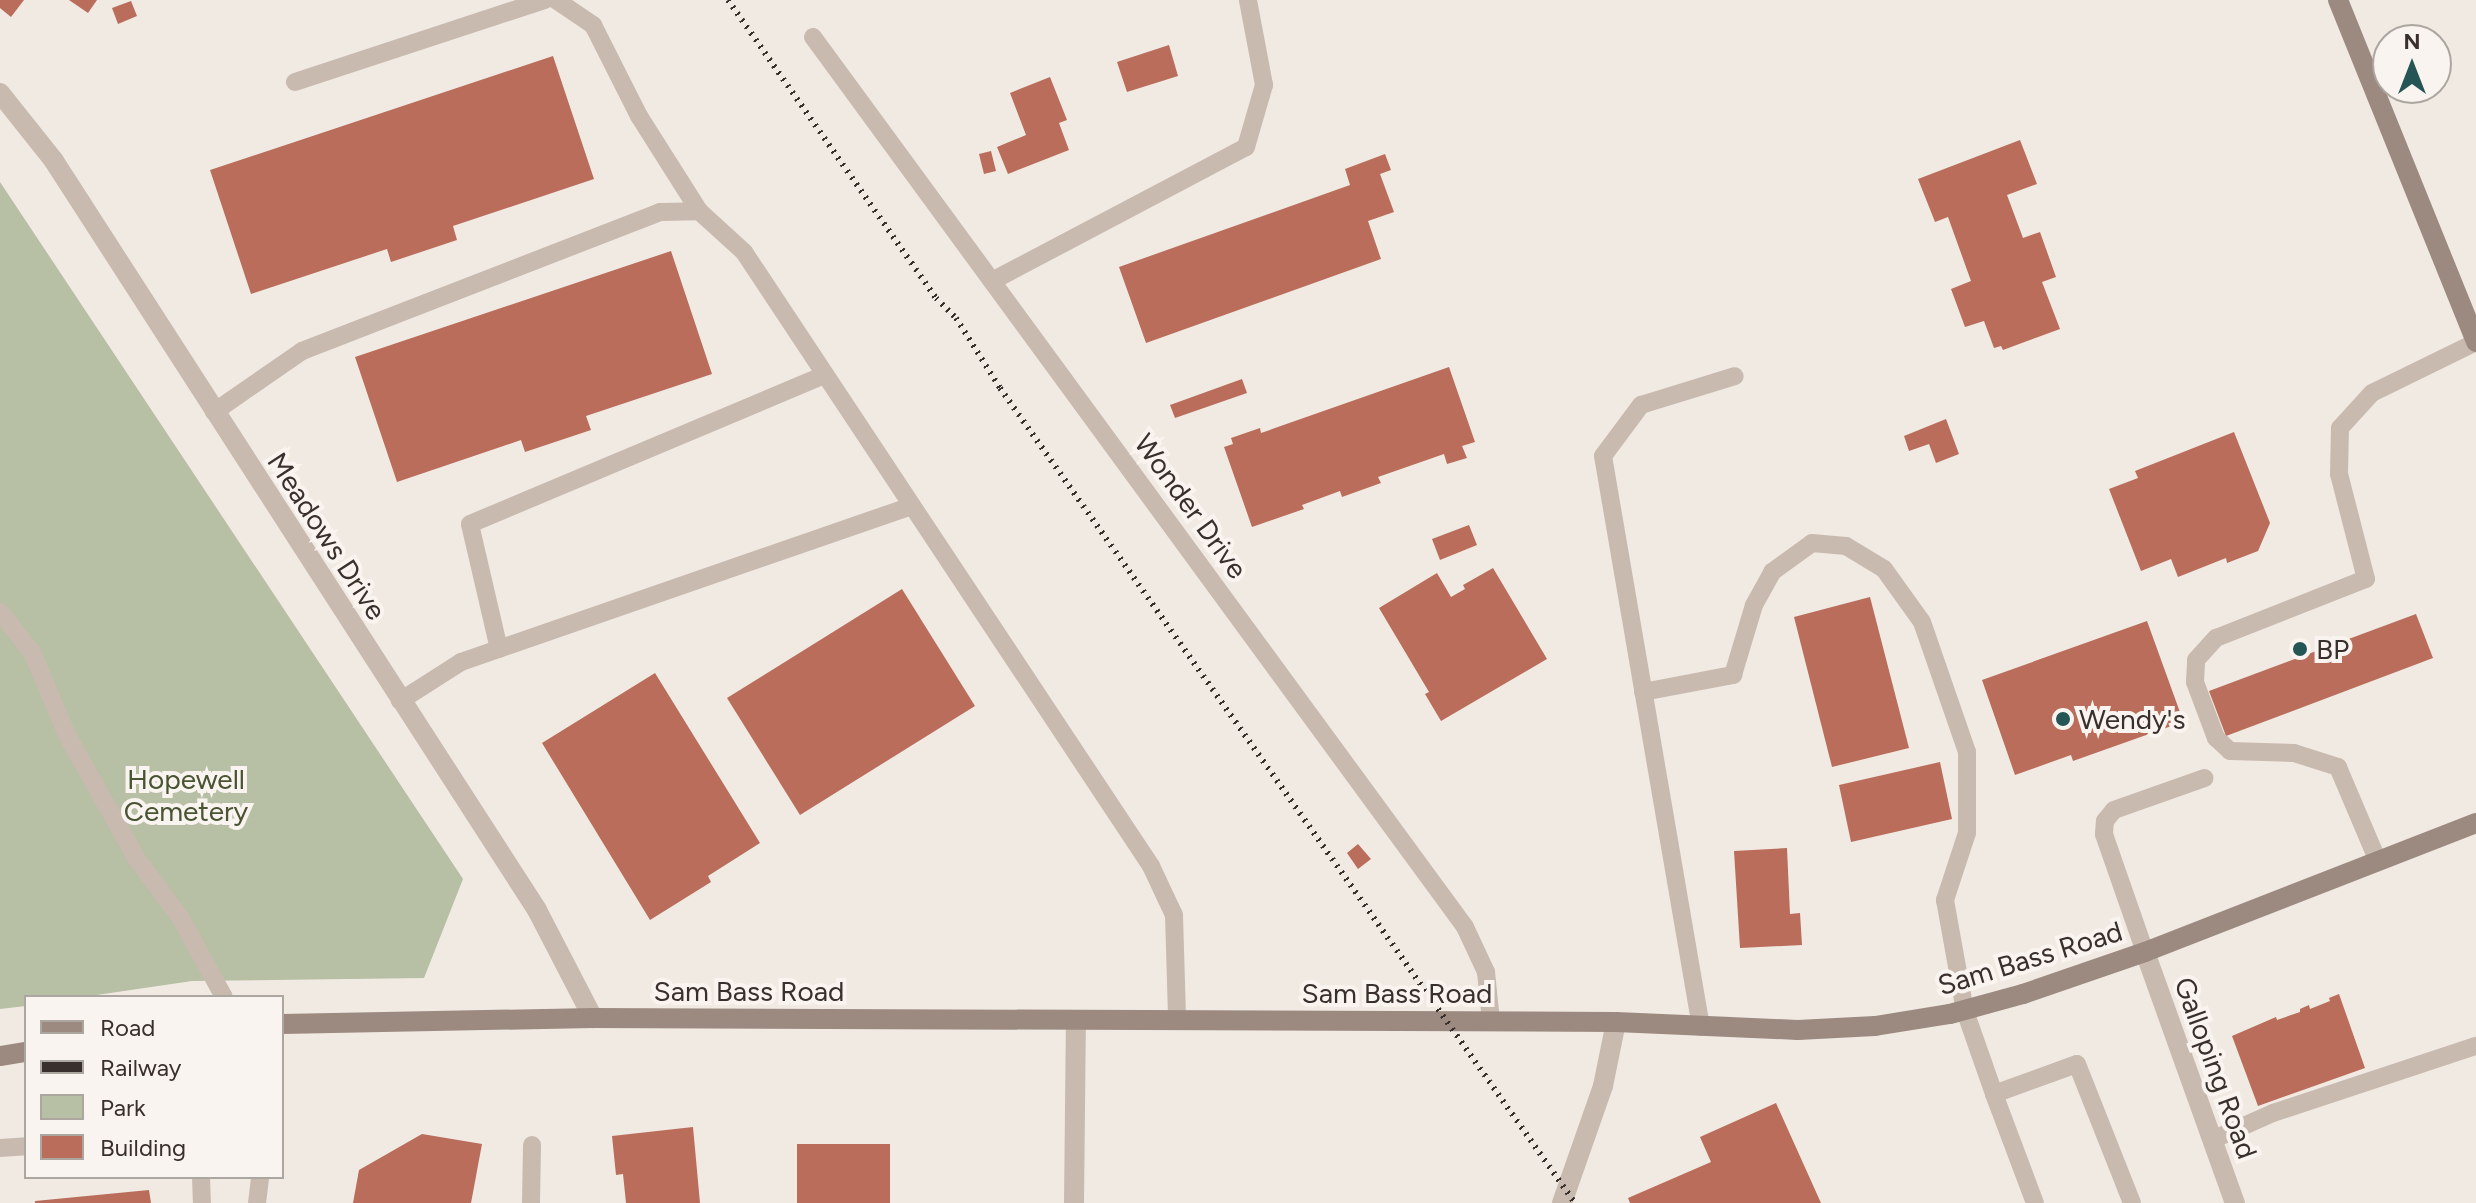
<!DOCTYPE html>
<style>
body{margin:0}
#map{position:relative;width:2476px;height:1203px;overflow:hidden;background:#f1eae3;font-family:Figtree,sans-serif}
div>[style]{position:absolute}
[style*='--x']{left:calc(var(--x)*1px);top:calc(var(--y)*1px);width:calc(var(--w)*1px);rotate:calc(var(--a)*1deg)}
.green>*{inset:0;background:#b7bfa4}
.building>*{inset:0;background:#b96d5a}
.lane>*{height:18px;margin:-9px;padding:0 9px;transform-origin:9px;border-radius:9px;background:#c9bab0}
.street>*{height:20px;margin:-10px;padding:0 10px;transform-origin:10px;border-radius:10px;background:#c9bab0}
.secondary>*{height:20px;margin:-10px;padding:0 10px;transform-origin:10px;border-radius:10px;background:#9c8a81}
.rail>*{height:6px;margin-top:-3px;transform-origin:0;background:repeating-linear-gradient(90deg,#39302d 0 2px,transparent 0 8px)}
.dots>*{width:22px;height:22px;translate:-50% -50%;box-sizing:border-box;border:4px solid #f9f4ef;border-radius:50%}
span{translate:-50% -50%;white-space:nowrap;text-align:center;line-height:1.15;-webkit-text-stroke:8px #f9f4ef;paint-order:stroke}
.street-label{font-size:28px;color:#39302d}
.poi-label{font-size:28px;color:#39302d}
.left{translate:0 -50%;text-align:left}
.park-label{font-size:28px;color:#495433}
.legend{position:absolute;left:24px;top:995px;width:260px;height:184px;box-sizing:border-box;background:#f9f4ef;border:2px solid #aca6a1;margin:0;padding:10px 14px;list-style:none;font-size:24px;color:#39302d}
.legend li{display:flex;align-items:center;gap:16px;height:40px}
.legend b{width:40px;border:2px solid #aca6a1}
.north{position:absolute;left:2372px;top:24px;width:80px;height:80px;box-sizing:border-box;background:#f9f4ef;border:2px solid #aca6a1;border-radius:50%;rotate:0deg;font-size:22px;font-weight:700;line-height:32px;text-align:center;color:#39302d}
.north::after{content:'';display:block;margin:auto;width:28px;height:36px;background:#265556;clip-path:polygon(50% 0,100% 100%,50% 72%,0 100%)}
</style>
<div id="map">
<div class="green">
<div style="clip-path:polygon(0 182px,463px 879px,424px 978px,192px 981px,83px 997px,26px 997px,26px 1006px,0 1009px)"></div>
</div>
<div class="building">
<div style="clip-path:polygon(0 0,24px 0,11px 17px,0 8px)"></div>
<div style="clip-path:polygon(69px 0,97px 0,88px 13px)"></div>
<div style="clip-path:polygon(131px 1px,137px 16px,118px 24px,112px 8px)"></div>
<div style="clip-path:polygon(1169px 45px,1178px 76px,1127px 92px,1117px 62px)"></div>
<div style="clip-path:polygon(553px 56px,594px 179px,453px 226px,457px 240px,391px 262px,387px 249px,251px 294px,210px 170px)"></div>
<div style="clip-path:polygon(1050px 77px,1067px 120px,1059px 123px,1069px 150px,1008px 174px,997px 147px,1026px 135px,1010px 93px)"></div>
<div style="clip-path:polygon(2020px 140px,2037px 184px,2007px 195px,2023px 238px,2040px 232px,2056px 277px,2042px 282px,2060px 329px,2003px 350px,2001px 346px,1994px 348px,1984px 321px,1965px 327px,1951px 289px,1971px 281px,1948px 217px,1935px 222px,1918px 179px)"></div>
<div style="clip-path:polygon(991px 151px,996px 171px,984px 174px,979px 154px)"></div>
<div style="clip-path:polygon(1385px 154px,1391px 170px,1380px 174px,1394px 212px,1368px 221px,1381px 259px,1146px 343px,1119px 267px,1350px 185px,1345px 169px)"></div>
<div style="clip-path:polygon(671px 251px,712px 374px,586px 416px,591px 430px,525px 452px,521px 440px,397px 482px,355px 357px)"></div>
<div style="clip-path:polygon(1449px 367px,1475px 442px,1462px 446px,1467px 458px,1447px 464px,1444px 454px,1378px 477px,1381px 483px,1342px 497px,1340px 491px,1302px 505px,1304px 509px,1252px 527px,1224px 447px,1233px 444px,1231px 438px,1260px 428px,1261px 433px)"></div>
<div style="clip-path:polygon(1242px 379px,1247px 393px,1175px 418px,1170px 405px)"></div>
<div style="clip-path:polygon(1946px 419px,1959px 454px,1936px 463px,1929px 444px,1909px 451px,1904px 436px)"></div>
<div style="clip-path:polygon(2234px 432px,2270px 523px,2258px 551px,2227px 563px,2226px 558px,2178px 577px,2171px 559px,2141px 571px,2109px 489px,2138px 478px,2135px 471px)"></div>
<div style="clip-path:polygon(1469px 525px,1477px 545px,1440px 560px,1432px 539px)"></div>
<div style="clip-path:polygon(1493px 568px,1547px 659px,1441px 721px,1425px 694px,1429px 692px,1379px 608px,1437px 573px,1451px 597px,1465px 589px,1463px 585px)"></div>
<div style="clip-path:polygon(902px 589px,975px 706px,800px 815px,727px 698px)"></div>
<div style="clip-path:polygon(1870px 597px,1909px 748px,1832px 767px,1794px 617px)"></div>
<div style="clip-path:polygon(2416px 614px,2433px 658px,2226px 736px,2209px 691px)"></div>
<div style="clip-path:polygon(2147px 621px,2181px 715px,2178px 716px,2180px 723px,2073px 761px,2071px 755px,2015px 775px,1982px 680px)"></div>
<div style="clip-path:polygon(655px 673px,760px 843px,708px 876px,711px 882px,650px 920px,542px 743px)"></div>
<div style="clip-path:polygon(1940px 762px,1952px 819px,1851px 842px,1839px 785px)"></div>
<div style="clip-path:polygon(1358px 844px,1371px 859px,1358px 869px,1347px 853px)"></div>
<div style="clip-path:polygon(1787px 848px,1790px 914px,1800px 913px,1802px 945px,1740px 948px,1734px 851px)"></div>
<div style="clip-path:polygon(2339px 994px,2365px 1068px,2258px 1106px,2232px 1036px,2276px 1017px,2277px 1020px,2300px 1012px,2300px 1009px,2309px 1005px,2310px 1009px,2330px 1001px,2329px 998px)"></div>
<div style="clip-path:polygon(1776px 1103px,1821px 1203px,1630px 1203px,1628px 1198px,1711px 1162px,1700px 1137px)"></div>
<div style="clip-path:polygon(693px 1127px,700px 1203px,626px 1203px,623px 1174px,616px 1175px,612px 1136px)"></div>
<div style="clip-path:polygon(422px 1134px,482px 1144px,471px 1203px,353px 1203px,359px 1170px)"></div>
<div style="clip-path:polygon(797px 1144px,890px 1144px,890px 1203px,797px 1203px)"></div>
<div style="clip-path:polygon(149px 1190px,151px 1203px,35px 1203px,35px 1201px)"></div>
</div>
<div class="lane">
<div style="--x:556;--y:0;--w:45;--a:34"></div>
<div style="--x:593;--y:25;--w:102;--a:63.2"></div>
<div style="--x:639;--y:116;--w:112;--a:57.7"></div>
<div style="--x:813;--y:37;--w:1103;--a:53.77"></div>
<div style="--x:1465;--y:927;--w:50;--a:65"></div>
<div style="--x:1486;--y:972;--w:49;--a:84.2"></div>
<div style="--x:295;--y:82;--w:263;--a:-18.2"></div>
<div style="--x:992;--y:281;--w:287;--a:-27.8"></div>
<div style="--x:1246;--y:147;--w:65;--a:-73.8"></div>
<div style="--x:1264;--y:85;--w:86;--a:-100.7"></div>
<div style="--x:214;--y:412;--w:107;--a:-34.7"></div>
<div style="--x:302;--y:351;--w:384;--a:-21.2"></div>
<div style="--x:660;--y:212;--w:39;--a:-1"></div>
<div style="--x:699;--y:211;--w:61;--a:42.3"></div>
<div style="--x:744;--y:252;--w:737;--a:56.46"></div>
<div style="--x:1151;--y:866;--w:54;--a:64.9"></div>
<div style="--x:1174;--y:915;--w:104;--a:88.3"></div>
<div style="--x:0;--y:612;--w:51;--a:51.3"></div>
<div style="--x:32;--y:652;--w:90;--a:67.1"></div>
<div style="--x:67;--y:735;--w:142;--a:60.6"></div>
<div style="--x:137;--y:859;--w:72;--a:53.4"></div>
<div style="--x:180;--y:917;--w:91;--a:61.2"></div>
<div style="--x:499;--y:649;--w:128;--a:-103.1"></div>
<div style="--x:470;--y:524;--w:385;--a:-22.8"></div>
<div style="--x:1643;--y:692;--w:92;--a:-10.7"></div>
<div style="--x:1733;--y:675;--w:73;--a:-73.3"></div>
<div style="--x:1754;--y:605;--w:38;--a:-61"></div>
<div style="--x:1772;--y:572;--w:49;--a:-35.9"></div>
<div style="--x:1812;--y:543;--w:34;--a:5"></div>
<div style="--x:1846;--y:546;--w:44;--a:31.2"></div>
<div style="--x:1884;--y:569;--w:65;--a:54.4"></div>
<div style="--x:1922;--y:622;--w:138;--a:70.9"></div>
<div style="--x:1967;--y:752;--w:81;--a:90"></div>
<div style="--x:1967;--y:833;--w:71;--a:108.2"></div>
<div style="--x:1945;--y:900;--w:113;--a:79.8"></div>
<div style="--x:1965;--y:1011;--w:88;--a:70.7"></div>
<div style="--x:1994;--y:1094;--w:88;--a:-19.9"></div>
<div style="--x:2077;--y:1064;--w:149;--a:68.4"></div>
<div style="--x:400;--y:701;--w:72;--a:-32.6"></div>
<div style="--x:461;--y:662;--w:477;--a:-19.1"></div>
<div style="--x:2377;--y:859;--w:100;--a:-113"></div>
<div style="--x:2338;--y:767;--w:46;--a:-162.3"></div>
<div style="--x:2294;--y:753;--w:64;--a:-178.2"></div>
<div style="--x:2230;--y:751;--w:19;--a:-137"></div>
<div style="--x:2216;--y:738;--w:60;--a:-110.6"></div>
<div style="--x:2195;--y:682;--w:22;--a:-87"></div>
<div style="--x:2196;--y:660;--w:30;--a:-48"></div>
<div style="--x:2216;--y:638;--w:161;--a:-21.5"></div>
<div style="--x:2366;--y:579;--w:108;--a:-104.4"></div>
<div style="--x:2339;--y:474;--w:46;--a:-88.8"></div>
<div style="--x:2340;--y:428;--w:47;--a:-47.6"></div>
<div style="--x:2372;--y:393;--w:116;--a:-26.1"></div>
<div style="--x:2145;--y:952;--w:125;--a:-109.2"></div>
<div style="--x:2104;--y:834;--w:13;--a:-86"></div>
<div style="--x:2105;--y:821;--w:14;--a:-51"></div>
<div style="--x:2114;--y:810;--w:96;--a:-19.4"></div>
<div style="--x:1701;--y:1027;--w:579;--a:-99.74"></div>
<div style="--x:1603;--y:456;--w:64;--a:-53.3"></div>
<div style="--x:1641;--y:405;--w:98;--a:-17.1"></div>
<div style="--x:1994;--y:1094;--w:116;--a:69.4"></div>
<div style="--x:2212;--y:1140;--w:67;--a:-23.9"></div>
<div style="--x:2273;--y:1113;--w:214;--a:-18.3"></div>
<div style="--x:0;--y:1148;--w:26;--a:-4"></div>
<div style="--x:201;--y:1177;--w:26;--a:88"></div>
<div style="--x:257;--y:1203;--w:26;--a:-83"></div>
<div style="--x:531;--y:1203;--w:58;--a:-89"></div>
</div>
<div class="street">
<div style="--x:0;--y:93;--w:87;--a:51.5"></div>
<div style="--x:54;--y:161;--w:891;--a:57.18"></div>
<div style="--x:537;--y:910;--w:122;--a:62.6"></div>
<div style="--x:2145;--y:952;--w:267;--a:70.3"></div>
<div style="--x:1074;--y:1203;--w:182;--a:-89.4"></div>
<div style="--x:1562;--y:1203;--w:124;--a:-70.7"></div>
<div style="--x:1603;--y:1086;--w:65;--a:-78.5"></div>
</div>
<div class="secondary">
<div style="--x:2338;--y:0;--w:369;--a:68"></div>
<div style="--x:282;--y:1024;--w:311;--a:-1.1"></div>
<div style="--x:593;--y:1018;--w:1023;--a:0.22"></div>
<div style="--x:1616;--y:1022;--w:182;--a:2.5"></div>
<div style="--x:1798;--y:1030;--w:77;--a:-3"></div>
<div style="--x:1875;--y:1026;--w:76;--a:-9.1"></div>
<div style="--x:1950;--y:1014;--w:76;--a:-15.3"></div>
<div style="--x:2023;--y:994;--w:129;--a:-19"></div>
<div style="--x:2145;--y:952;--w:355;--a:-21.3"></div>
<div style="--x:0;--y:1056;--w:26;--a:-9"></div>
</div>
<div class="rail">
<div style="--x:728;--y:0;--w:363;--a:55.1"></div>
<div style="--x:936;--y:298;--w:28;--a:45"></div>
<div style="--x:956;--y:318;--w:83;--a:57.8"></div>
<div style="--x:1000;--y:388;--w:997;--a:54.8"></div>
</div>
<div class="dots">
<div style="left:2300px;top:649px;background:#265556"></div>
<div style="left:2063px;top:719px;background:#265556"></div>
</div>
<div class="street-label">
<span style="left:1191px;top:506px;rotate:54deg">Wonder Drive</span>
<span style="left:327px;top:536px;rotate:57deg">Meadows Drive</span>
<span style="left:2030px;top:958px;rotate:-17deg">Sam Bass Road</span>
<span style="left:749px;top:991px">Sam Bass Road</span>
<span style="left:1397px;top:993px">Sam Bass Road</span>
<span style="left:2216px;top:1068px;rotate:70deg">Galloping Road</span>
</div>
<div class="poi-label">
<span class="left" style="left:2316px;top:649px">BP</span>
<span class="left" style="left:2079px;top:719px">Wendy's</span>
</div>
<div class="park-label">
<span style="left:186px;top:795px">Hopewell<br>Cemetery</span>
</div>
<ul class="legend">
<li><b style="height:10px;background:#9c8a81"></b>Road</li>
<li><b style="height:10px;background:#39302d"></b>Railway</li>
<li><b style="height:22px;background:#b7bfa4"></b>Park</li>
<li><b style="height:22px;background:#b96d5a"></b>Building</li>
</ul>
<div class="north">N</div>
</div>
